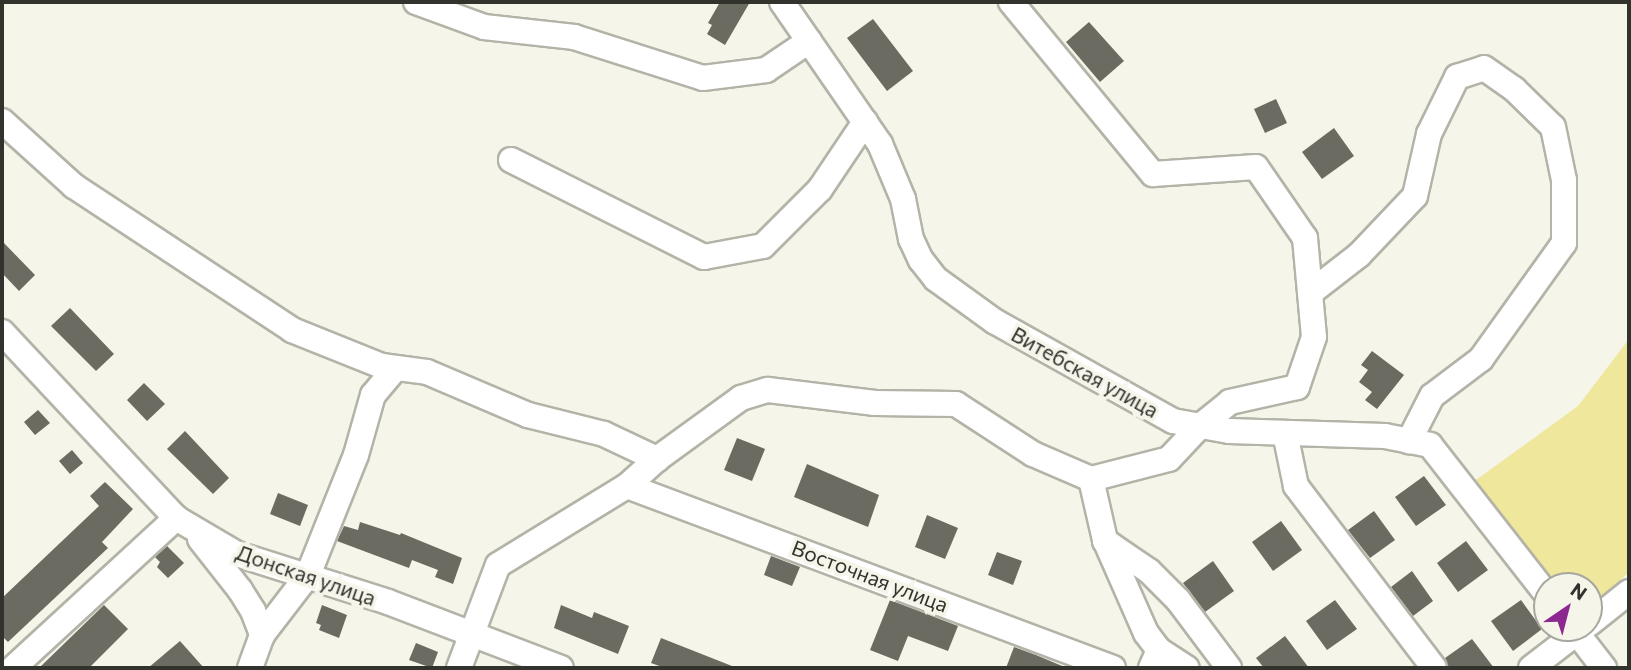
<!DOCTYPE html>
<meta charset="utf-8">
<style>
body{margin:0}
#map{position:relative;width:1631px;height:670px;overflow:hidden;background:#f6f5ea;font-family:Commissioner,sans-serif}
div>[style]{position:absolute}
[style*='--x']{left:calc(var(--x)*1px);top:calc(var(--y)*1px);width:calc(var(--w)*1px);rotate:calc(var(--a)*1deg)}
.green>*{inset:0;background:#efe79b}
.building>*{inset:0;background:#6c6b61}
.roads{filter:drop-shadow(2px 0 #b4b3a8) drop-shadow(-2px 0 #b4b3a8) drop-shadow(0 2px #b4b3a8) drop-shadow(0 -2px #b4b3a8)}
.minor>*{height:24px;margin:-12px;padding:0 12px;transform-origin:12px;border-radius:12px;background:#fff}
span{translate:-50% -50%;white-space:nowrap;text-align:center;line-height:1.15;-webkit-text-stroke:7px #f6f5ea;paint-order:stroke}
.street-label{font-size:21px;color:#33332e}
.frame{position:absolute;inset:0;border:4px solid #33332e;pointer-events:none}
.north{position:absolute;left:1533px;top:572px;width:70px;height:70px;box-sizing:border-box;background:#f6f5ea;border:2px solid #a8a79f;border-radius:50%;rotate:35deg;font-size:19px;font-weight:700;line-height:28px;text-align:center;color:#33332e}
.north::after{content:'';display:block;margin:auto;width:24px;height:32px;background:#8c2890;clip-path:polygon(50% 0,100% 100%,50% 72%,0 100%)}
</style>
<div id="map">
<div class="green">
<div style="clip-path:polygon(1629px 339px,1629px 572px,1589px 609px,1589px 586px,1551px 586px,1469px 485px,1578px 406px)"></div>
</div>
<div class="building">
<div style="clip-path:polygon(720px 2px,750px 2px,725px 45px,707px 34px,712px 25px,708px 23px)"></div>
<div style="clip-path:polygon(873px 19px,913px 71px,887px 91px,847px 38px)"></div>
<div style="clip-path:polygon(1089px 22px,1124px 61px,1100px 82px,1066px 42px)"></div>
<div style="clip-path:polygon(1276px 99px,1287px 123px,1265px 133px,1254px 109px)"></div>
<div style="clip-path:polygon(1334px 128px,1354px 156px,1322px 179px,1302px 152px)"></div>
<div style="clip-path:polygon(2px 241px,35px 275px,19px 291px,2px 273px)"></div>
<div style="clip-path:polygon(70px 308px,114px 354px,96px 371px,51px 326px)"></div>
<div style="clip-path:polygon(1372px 351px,1404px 375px,1377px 409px,1365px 400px,1372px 392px,1359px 382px,1368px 370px,1361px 365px)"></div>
<div style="clip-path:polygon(144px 383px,165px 404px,147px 421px,127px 400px)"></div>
<div style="clip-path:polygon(38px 410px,50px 423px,35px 435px,24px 422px)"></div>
<div style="clip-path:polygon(185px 431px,229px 478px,213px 494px,167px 449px)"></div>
<div style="clip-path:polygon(737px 438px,765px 449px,752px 481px,724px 470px)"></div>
<div style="clip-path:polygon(72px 450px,83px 463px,70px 474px,59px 461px)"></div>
<div style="clip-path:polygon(807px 464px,879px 495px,868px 527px,794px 497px)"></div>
<div style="clip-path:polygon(1424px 476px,1446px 505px,1416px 526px,1395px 497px)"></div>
<div style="clip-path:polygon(105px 482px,133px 509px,102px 542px,108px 548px,8px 642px,2px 636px,2px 598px,99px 506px,90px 496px)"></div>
<div style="clip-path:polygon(278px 493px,308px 505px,300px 526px,270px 514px)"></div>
<div style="clip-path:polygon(1374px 511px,1395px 540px,1370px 558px,1348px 530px)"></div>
<div style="clip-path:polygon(927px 515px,958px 528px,945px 559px,915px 547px)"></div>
<div style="clip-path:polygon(1281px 521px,1302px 550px,1273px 571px,1252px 542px)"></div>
<div style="clip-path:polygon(360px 522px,400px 535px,401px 533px,462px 558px,453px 584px,435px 577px,438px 570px,412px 560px,409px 568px,337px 541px,344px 526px,358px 530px)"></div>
<div style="clip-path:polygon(1466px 541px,1488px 570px,1458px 592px,1437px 563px)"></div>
<div style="clip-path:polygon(167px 546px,184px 563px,168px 578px,157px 567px,160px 562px,155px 557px)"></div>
<div style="clip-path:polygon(997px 552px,1022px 561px,1013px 585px,988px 575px)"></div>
<div style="clip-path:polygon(771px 556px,800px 567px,792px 586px,764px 575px)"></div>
<div style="clip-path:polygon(1213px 561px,1234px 591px,1205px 612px,1183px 583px)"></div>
<div style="clip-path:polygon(1412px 571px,1433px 601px,1413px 616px,1391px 587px)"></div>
<div style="clip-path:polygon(890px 600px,958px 626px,948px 651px,908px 636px,898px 661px,870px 650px)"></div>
<div style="clip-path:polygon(1335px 600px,1357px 629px,1327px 650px,1306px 621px)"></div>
<div style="clip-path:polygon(1521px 600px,1542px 629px,1513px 651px,1491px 621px)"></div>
<div style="clip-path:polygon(104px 605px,128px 629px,89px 668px,39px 668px)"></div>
<div style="clip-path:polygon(322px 605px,347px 615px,339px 638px,319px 630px,321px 625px,316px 623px)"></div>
<div style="clip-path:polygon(561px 605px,592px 618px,594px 612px,629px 626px,618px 654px,554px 628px)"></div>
<div style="clip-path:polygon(1285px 636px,1309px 668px,1264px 668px,1256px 658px)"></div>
<div style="clip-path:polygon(661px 638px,732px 666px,732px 668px,665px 668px,651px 663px)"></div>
<div style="clip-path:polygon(1472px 639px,1494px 668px,1449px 668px,1445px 658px)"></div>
<div style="clip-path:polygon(180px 641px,204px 668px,148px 668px)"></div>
<div style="clip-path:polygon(416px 643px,438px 652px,432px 668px,409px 660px)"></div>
<div style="clip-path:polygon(1014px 647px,1036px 655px,1067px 668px,1006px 668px)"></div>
</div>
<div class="roads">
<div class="minor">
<div style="--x:416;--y:2;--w:72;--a:20.2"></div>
<div style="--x:484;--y:27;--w:91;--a:6.3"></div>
<div style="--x:574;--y:37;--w:135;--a:17.6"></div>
<div style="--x:703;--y:78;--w:64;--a:-7.2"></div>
<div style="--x:766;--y:70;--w:52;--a:-34"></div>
<div style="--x:782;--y:2;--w:173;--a:55.4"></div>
<div style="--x:880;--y:144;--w:60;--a:67.3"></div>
<div style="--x:903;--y:199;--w:41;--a:78.7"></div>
<div style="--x:911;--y:239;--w:23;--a:65"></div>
<div style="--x:921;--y:260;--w:24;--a:52"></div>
<div style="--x:936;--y:279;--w:72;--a:35.9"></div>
<div style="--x:994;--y:321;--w:205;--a:29.2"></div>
<div style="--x:1173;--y:421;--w:57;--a:10.1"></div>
<div style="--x:1229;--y:431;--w:156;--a:1.8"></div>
<div style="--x:1385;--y:436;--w:46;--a:11.3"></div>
<div style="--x:1430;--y:445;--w:190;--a:52"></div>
<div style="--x:1011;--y:2;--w:223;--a:50.5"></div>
<div style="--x:1153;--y:174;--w:103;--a:-3.9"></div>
<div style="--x:1256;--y:167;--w:86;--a:55.4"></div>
<div style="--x:1305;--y:238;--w:99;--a:84.8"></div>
<div style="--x:1314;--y:337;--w:53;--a:108.8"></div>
<div style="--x:1297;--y:387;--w:69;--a:167.4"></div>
<div style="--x:1230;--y:402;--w:38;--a:141"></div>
<div style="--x:1200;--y:426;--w:45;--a:133.2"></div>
<div style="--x:1169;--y:459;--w:81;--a:165.6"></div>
<div style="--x:1091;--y:479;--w:63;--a:77.1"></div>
<div style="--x:1105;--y:540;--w:102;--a:66.2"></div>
<div style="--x:1146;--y:633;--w:21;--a:53"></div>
<div style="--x:1159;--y:650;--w:20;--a:114"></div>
<div style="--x:2;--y:121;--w:97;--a:42.1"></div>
<div style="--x:74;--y:186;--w:261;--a:33.4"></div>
<div style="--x:292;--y:330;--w:97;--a:21.8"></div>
<div style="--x:382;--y:366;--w:45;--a:7.6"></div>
<div style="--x:427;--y:372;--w:110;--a:23.1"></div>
<div style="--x:528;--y:415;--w:78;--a:14"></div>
<div style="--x:604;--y:434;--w:59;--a:25.3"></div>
<div style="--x:511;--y:160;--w:216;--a:26.7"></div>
<div style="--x:704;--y:257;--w:60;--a:-10.6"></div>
<div style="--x:763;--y:246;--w:81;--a:-45"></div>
<div style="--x:820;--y:189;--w:81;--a:-56.1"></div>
<div style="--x:1310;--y:293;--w:62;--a:-37.8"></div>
<div style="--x:1359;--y:255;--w:81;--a:-46.5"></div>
<div style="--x:1415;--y:196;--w:64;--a:-77.3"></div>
<div style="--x:1429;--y:134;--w:64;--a:-63.8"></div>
<div style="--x:1457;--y:77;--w:28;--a:-18"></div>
<div style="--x:1484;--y:68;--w:37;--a:35"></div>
<div style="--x:1514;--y:89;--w:54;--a:44.3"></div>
<div style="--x:1553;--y:127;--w:54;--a:78.3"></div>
<div style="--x:1564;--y:180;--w:63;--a:90"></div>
<div style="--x:1564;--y:243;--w:143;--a:125.6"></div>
<div style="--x:1481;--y:359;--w:61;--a:142.9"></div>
<div style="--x:1432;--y:396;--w:51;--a:117.1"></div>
<div style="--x:2;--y:332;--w:255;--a:46.9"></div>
<div style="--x:176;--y:518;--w:71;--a:30.5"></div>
<div style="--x:237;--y:554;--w:158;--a:17.6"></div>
<div style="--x:388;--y:602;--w:185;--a:20.9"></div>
<div style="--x:1285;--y:433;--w:54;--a:78.3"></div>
<div style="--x:1296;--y:486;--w:228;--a:52.8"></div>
<div style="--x:627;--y:486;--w:519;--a:20.53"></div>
<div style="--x:200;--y:539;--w:65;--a:51.9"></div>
<div style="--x:240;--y:590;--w:25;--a:58"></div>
<div style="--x:253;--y:611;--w:26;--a:69"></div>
<div style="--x:1105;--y:541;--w:53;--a:34.3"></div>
<div style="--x:1149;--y:571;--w:41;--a:45"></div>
<div style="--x:1178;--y:600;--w:85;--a:53.1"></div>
<div style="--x:1589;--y:624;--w:51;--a:-38.7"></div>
<div style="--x:1573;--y:628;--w:51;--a:52.2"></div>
<div style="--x:1159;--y:650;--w:33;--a:33"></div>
<div style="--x:13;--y:668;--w:222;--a:-42.6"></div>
<div style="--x:250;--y:668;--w:35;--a:-70"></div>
<div style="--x:262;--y:635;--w:76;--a:-52.5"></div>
<div style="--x:308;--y:575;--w:129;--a:-68.2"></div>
<div style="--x:356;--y:455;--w:62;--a:-74.2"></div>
<div style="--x:373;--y:395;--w:35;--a:-50"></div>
<div style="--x:459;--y:668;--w:110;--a:-69.3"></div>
<div style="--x:498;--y:565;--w:151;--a:-31.5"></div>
<div style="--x:627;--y:486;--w:40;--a:-42"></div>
<div style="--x:657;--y:459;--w:104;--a:-36"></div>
<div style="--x:741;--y:398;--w:28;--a:-17"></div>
<div style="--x:768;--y:390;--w:108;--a:6.9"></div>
<div style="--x:875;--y:403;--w:81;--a:0.7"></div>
<div style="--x:956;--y:404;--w:92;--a:33"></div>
<div style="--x:1033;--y:454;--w:63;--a:23.3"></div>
<div style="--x:1531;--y:668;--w:66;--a:-37.6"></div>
</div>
</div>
<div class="street-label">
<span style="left:1085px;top:372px;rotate:29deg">Витебская улица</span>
<span style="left:306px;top:575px;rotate:19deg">Донская улица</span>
<span style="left:870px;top:576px;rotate:21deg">Восточная улица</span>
</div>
<div class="frame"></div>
<div class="north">N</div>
</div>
